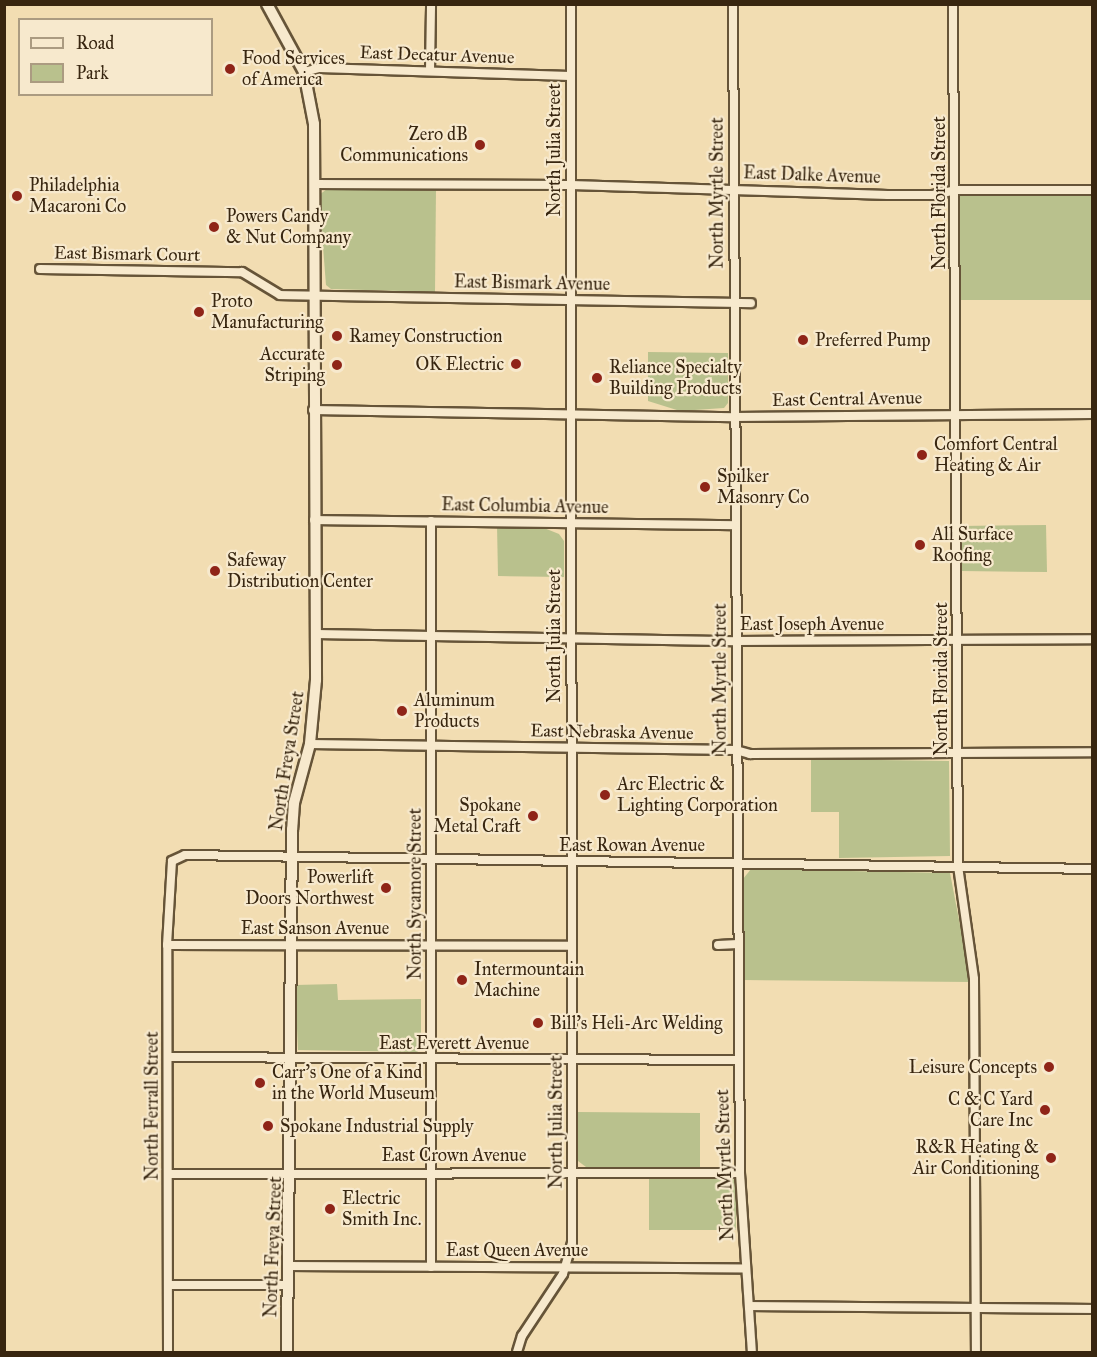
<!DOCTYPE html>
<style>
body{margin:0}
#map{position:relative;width:1097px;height:1357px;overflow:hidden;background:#f2ddb2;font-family:"IM FELL Great Primer",serif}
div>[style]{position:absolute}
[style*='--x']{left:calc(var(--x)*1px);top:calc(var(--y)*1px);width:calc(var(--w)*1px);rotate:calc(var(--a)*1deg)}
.green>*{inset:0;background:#b9c18d}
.roads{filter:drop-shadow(2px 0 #665438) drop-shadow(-2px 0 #665438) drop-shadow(0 2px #665438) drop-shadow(0 -2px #665438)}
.minor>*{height:8px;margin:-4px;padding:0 4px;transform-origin:4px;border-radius:4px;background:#f7e9cd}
.tertiary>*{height:10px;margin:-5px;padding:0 5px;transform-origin:5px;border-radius:5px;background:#f7e9cd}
.dots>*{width:16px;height:16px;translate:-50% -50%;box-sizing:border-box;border:3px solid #f7e9cd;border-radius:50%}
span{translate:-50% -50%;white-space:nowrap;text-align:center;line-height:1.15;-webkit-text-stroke:4.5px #f7e9cd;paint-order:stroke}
.street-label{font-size:18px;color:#382610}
.poi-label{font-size:18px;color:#382610}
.left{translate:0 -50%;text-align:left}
.right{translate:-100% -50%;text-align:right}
.frame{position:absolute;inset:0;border:6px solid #382610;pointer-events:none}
.legend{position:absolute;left:18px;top:18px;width:195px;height:78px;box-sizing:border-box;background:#f7e9cd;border:2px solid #ab9b81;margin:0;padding:8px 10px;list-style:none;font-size:18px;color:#382610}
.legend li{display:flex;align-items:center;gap:12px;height:30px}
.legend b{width:30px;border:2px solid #ab9b81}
</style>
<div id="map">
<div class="green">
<div style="clip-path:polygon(327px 189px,436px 189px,435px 292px,331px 289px,326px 285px,319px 195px)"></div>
<div style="clip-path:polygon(960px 194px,1092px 194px,1092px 300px,958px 300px)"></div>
<div style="clip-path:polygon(648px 352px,728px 353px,728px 403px,724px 408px,680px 411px,648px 401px)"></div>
<div style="clip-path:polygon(497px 525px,544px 528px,559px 534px,564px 541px,564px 577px,498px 576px)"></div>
<div style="clip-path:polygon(1046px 525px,1047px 572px,961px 571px,960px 526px)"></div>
<div style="clip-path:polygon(811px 759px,949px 761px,950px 856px,839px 858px,839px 812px,811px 812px)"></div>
<div style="clip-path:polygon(751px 869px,950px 873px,971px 982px,743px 980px,743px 879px)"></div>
<div style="clip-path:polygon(337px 984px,338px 1000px,421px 999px,421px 1049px,417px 1052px,298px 1050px,295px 985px)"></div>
<div style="clip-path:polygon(578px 1112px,700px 1113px,700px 1168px,586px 1167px,578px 1161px)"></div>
<div style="clip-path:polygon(649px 1177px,731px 1177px,736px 1181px,736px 1230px,649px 1230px)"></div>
</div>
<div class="roads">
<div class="minor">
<div style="--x:733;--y:4;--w:1169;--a:89.66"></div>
<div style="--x:740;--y:1173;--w:179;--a:86.2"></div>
<div style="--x:953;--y:4;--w:862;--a:89.67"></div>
<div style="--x:958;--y:866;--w:114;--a:81.9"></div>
<div style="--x:974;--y:979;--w:373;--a:89.7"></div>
<div style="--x:430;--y:71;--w:67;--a:-89.1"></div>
<div style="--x:304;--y:72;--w:16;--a:-15"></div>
<div style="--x:319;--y:68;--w:251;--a:1.8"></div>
<div style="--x:314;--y:184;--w:257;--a:0.2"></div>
<div style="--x:571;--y:185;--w:317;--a:1.8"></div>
<div style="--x:888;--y:195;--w:45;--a:0"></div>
<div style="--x:933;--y:195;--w:24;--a:-12"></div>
<div style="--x:956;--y:190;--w:136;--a:0"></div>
<div style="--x:40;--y:269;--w:202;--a:0.9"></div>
<div style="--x:242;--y:272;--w:44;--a:31.2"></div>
<div style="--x:280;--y:295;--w:471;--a:1"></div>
<div style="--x:313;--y:410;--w:421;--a:1"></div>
<div style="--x:734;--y:417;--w:358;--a:-0.5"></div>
<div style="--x:314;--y:520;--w:421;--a:0.7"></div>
<div style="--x:431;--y:521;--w:746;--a:90"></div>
<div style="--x:316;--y:634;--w:420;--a:1"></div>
<div style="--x:736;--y:641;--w:356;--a:-0.3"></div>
<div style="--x:310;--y:744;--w:426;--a:0.8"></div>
<div style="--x:736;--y:750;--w:15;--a:16"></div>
<div style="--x:750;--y:754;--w:342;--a:-0.3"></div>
<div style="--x:167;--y:945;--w:405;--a:0.1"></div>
<div style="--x:718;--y:945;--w:20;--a:-3"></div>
<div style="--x:169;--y:1057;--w:569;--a:0.3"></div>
<div style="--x:169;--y:1174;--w:571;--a:-0.1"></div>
<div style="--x:288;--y:1266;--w:458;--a:0.3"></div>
<div style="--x:169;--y:1285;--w:118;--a:0"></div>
<div style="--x:751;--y:1306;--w:341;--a:0.5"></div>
<div style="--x:168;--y:1352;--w:407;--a:-90.1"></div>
<div style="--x:167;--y:945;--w:84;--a:-86.6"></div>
<div style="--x:172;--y:861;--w:14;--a:-25"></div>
<div style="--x:185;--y:855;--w:907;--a:0.88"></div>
<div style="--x:517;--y:1352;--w:17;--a:-73"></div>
<div style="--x:522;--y:1336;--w:74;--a:-56.5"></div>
<div style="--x:563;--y:1274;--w:32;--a:-74"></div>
<div style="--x:572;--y:1243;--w:1239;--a:-90.05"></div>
</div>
<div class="tertiary">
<div style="--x:267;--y:4;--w:77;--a:61.4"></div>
<div style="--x:304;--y:72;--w:53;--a:79.1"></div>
<div style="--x:314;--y:124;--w:556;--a:89.79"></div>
<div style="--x:316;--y:680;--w:64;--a:95.4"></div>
<div style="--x:310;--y:744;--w:61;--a:105.2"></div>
<div style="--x:294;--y:803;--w:26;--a:94"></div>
<div style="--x:292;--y:829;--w:523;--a:90.55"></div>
</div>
</div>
<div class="dots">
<div style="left:230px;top:69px;background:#8f2418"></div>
<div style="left:480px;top:145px;background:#8f2418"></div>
<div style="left:17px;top:196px;background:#8f2418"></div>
<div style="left:214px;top:227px;background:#8f2418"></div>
<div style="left:199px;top:312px;background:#8f2418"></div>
<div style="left:337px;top:336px;background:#8f2418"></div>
<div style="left:803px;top:340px;background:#8f2418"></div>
<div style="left:516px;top:364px;background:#8f2418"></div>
<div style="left:337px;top:365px;background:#8f2418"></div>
<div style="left:597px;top:378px;background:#8f2418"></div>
<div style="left:922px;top:455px;background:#8f2418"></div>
<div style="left:705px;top:487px;background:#8f2418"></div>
<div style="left:920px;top:545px;background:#8f2418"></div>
<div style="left:215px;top:571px;background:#8f2418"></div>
<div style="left:402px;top:711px;background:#8f2418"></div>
<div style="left:605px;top:795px;background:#8f2418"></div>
<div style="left:533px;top:816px;background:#8f2418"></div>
<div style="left:386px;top:888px;background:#8f2418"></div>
<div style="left:462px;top:980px;background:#8f2418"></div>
<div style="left:538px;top:1023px;background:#8f2418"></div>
<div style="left:1049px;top:1067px;background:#8f2418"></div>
<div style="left:260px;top:1083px;background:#8f2418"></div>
<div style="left:1045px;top:1110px;background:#8f2418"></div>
<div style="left:268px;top:1126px;background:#8f2418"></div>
<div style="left:1051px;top:1158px;background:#8f2418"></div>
<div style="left:330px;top:1209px;background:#8f2418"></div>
</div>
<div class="street-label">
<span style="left:437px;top:55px;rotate:2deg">East Decatur Avenue</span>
<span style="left:554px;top:150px;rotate:-90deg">North Julia Street</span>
<span style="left:812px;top:175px;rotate:2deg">East Dalke Avenue</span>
<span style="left:717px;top:193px;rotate:-90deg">North Myrtle Street</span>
<span style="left:939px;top:193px;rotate:-90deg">North Florida Street</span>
<span style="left:127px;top:254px;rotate:1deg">East Bismark Court</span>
<span style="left:532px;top:283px;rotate:1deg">East Bismark Avenue</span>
<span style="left:847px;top:399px;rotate:-1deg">East Central Avenue</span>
<span style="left:525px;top:506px;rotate:1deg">East Columbia Avenue</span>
<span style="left:812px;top:624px">East Joseph Avenue</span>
<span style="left:554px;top:636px;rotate:-90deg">North Julia Street</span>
<span style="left:720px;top:679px;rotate:-90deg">North Myrtle Street</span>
<span style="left:941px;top:679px;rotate:-90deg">North Florida Street</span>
<span style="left:612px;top:732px;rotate:1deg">East Nebraska Avenue</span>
<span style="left:287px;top:761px;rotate:-81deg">North Freya Street</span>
<span style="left:632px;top:845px">East Rowan Avenue</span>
<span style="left:415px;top:894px;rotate:-90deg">North Sycamore Street</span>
<span style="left:315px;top:928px">East Sanson Avenue</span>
<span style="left:454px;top:1043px">East Everett Avenue</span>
<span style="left:152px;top:1106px;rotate:-90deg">North Ferrall Street</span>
<span style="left:556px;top:1122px;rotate:-90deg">North Julia Street</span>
<span style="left:454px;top:1155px">East Crown Avenue</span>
<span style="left:725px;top:1165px;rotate:-92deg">North Myrtle Street</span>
<span style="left:273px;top:1247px;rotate:-88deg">North Freya Street</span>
<span style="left:517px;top:1250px">East Queen Avenue</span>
</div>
<div class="poi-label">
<span class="left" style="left:242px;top:69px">Food Services<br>of America</span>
<span class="right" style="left:468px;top:145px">Zero dB<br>Communications</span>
<span class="left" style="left:29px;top:196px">Philadelphia<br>Macaroni Co</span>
<span class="left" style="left:226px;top:227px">Powers Candy<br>&amp; Nut Company</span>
<span class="left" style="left:211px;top:312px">Proto<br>Manufacturing</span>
<span class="left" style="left:349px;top:336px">Ramey Construction</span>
<span class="left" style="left:815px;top:340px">Preferred Pump</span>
<span class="right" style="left:325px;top:365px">Accurate<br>Striping</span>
<span class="right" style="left:504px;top:364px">OK Electric</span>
<span class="left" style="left:609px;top:378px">Reliance Specialty<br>Building Products</span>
<span class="left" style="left:934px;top:455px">Comfort Central<br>Heating &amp; Air</span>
<span class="left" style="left:717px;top:487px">Spilker<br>Masonry Co</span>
<span class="left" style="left:932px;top:545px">All Surface<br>Roofing</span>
<span class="left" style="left:227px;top:571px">Safeway<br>Distribution Center</span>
<span class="left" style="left:414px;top:711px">Aluminum<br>Products</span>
<span class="left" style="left:617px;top:795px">Arc Electric &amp;<br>Lighting Corporation</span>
<span class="right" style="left:521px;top:816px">Spokane<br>Metal Craft</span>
<span class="right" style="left:374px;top:888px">Powerlift<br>Doors Northwest</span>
<span class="left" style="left:474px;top:980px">Intermountain<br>Machine</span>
<span class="left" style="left:550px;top:1023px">Bill's Heli-Arc Welding</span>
<span class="right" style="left:1037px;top:1067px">Leisure Concepts</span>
<span class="left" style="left:272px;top:1083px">Carr's One of a Kind<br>in the World Museum</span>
<span class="right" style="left:1033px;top:1110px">C &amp; C Yard<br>Care Inc</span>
<span class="left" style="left:280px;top:1126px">Spokane Industrial Supply</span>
<span class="right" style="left:1039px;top:1158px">R&amp;R Heating &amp;<br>Air Conditioning</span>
<span class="left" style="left:342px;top:1209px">Electric<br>Smith Inc.</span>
</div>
<div class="frame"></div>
<ul class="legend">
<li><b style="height:8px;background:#f7e9cd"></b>Road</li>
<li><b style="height:16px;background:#b9c18d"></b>Park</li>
</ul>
</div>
